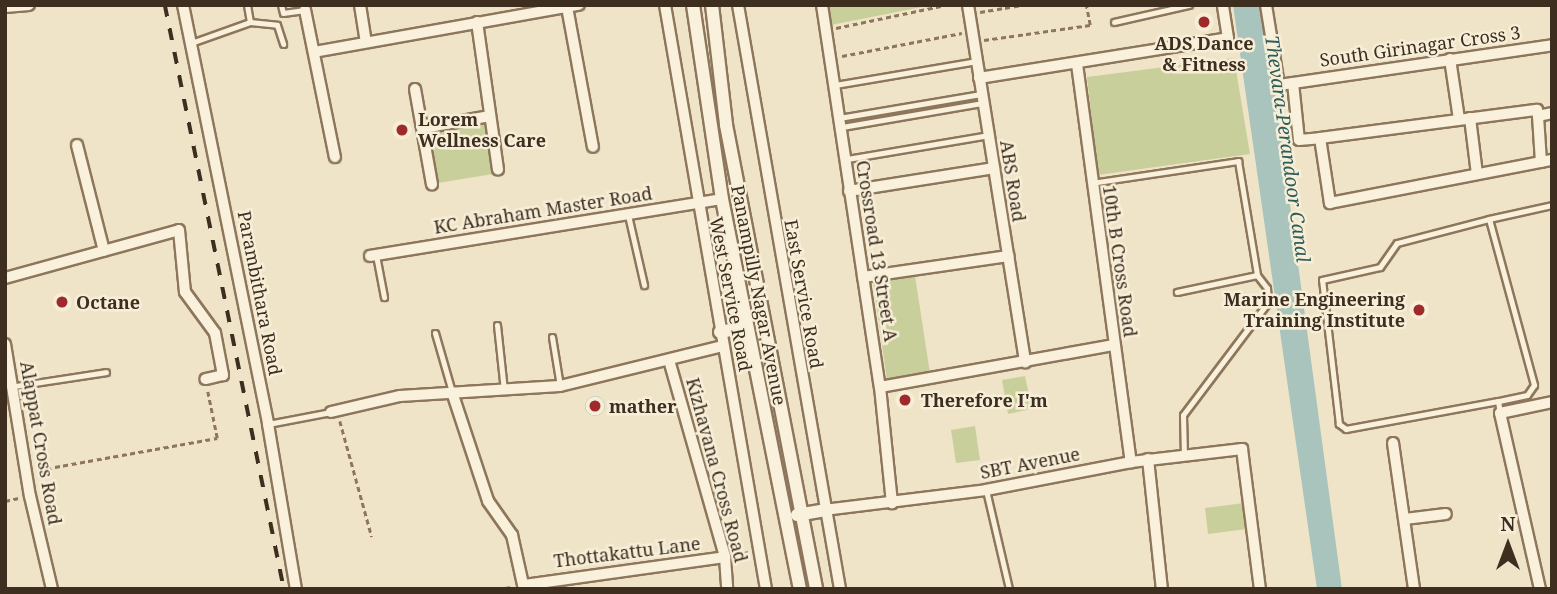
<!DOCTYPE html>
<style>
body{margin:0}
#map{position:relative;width:1557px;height:594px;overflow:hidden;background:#f0e4c8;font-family:"Noto Serif",serif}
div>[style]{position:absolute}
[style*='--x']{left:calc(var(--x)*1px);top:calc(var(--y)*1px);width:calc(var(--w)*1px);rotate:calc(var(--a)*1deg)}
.green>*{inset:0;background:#c9cf9b}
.water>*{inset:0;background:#a9c4bc}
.round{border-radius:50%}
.path>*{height:2.5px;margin-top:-1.25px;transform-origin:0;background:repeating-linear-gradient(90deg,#8d765c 0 5px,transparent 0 8.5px)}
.roads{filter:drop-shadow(2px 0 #8d765c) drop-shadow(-2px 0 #8d765c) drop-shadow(0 2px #8d765c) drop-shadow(0 -2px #8d765c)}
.service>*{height:5px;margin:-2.5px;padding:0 2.5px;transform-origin:2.5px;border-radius:2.5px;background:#faf1dc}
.minor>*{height:10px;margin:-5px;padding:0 5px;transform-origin:5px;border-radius:5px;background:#faf1dc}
.tertiary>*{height:12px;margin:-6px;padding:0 6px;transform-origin:6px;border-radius:6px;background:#faf1dc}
.rail>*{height:3.5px;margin-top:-1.75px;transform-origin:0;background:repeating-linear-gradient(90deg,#3d2e20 0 12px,transparent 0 24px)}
.dots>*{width:19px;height:19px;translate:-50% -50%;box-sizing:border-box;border:4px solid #f7eed8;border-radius:50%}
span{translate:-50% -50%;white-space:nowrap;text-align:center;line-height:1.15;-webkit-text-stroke:5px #f7eed8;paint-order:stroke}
.poi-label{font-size:18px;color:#3d2e20;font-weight:700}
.left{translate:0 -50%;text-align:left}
.right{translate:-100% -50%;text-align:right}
.street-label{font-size:18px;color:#3d2e20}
.water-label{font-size:19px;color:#2f5d5a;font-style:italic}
.frame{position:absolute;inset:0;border:7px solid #3d2e20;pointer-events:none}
.north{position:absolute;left:1473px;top:510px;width:70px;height:70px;-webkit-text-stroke:5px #f7eed8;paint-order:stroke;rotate:0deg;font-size:19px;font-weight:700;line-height:28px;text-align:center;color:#3d2e20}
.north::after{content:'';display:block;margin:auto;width:24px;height:32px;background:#3d2e20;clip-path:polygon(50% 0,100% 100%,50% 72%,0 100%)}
</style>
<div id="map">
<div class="green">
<div style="clip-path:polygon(827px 5px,932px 5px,831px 25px)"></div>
<div style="clip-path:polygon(1234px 58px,1250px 154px,1098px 175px,1087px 77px)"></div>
<div style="clip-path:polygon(484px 122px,493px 174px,438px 183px,429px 136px,434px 131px)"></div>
<div style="clip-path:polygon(915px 276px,930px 373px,887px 380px,873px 282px)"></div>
<div style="clip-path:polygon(1025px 376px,1032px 409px,1008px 414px,1002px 380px)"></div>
<div style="clip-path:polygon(975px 426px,980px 460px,956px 463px,951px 430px)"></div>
<div style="clip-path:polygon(1244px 503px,1247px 529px,1208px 534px,1205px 508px)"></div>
</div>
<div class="water">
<div style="clip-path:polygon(1233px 5px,1263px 5px,1342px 589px,1317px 589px)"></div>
<div class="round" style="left:585px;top:396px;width:20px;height:20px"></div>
</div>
<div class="path">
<div style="--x:980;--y:12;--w:43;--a:-9.5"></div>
<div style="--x:836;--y:28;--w:112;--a:-11.8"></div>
<div style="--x:984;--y:40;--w:107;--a:-8.1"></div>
<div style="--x:1090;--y:25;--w:20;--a:-101"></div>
<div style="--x:842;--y:56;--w:122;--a:-10.9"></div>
<div style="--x:340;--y:421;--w:120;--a:74.6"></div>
<div style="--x:38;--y:470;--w:182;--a:-10.1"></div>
<div style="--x:217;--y:438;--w:50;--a:-101.5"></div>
<div style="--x:5;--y:501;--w:14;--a:-12"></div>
<div style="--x:735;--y:555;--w:14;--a:-12"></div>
<div style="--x:497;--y:589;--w:14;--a:-8"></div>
</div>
<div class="roads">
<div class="service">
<div style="--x:247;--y:5;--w:17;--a:80"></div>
<div style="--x:281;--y:5;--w:8;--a:76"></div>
<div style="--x:283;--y:13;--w:22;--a:-8"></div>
<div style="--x:1114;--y:22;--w:77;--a:-12.8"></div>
<div style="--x:191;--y:43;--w:63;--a:-19.6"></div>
<div style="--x:250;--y:22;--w:27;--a:6"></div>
<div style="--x:277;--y:25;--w:20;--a:72"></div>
<div style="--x:835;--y:85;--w:144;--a:-9.6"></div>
<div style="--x:839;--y:118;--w:144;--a:-9.6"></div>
<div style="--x:842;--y:127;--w:143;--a:-9.7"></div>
<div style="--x:847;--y:159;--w:144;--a:-9.6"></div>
<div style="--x:1091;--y:183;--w:149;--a:-8.5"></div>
<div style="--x:1238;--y:161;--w:116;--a:80.5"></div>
<div style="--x:1257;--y:275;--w:82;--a:168"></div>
<div style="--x:628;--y:215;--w:72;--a:77.1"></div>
<div style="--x:1489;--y:219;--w:65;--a:-12.5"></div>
<div style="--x:376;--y:255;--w:43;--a:79.2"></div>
<div style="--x:497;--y:325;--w:65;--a:83.9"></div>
<div style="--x:435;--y:333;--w:61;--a:73.9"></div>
<div style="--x:552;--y:337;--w:50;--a:80.7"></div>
<div style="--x:15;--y:386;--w:92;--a:-8.7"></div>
<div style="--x:1498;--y:401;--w:155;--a:169.6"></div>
<div style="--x:1346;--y:429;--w:9;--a:-144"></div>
<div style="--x:1339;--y:424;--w:145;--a:-96.7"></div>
<div style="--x:1322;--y:280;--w:59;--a:-12.6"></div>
<div style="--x:1380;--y:267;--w:29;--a:-55"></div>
<div style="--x:1397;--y:243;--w:95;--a:-14.6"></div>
<div style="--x:1489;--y:219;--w:172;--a:74.8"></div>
<div style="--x:1534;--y:385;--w:12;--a:125"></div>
<div style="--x:1527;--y:395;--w:30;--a:168"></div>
<div style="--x:1498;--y:401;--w:12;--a:81"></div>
<div style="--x:268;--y:424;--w:64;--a:-10.8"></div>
<div style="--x:1184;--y:456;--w:41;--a:-91.4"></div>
<div style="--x:1183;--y:415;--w:141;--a:-53"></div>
<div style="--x:1268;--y:302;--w:14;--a:-94"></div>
<div style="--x:1267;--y:288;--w:16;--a:-128"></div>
<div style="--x:986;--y:490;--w:102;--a:76.9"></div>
</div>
<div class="minor">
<div style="--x:183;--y:5;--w:428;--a:78.5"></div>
<div style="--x:268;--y:424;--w:167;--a:80.4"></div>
<div style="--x:360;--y:5;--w:36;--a:81"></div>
<div style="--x:665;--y:5;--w:593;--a:80.19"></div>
<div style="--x:738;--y:5;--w:593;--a:80.09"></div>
<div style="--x:822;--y:5;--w:386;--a:81.4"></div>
<div style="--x:880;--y:387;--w:117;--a:84.1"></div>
<div style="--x:968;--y:5;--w:362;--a:80.9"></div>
<div style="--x:1266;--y:5;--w:81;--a:80.8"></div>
<div style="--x:1279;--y:85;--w:14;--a:-8"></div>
<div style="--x:1293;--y:83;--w:57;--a:84"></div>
<div style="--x:1299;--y:140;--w:21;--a:-5"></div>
<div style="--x:1320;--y:138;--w:66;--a:81.3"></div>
<div style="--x:1330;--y:203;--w:226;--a:-11"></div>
<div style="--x:5;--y:7;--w:24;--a:-5"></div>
<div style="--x:567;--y:7;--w:142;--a:79.5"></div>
<div style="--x:305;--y:10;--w:150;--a:78.5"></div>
<div style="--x:477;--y:22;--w:149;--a:81.9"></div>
<div style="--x:314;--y:52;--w:269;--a:-10.1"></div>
<div style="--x:1450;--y:59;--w:61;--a:81.5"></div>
<div style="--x:1077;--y:64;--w:402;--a:82.3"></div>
<div style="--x:979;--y:78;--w:252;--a:-9.1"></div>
<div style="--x:1228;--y:38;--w:33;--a:-99"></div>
<div style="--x:1293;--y:83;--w:262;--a:-8.3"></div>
<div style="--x:415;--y:89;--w:97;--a:79.9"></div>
<div style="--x:1538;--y:116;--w:46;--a:86.3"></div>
<div style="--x:1470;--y:118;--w:56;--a:82.9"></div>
<div style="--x:423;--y:128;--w:68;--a:-10.2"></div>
<div style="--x:1320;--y:138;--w:219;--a:-7.4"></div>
<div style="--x:1537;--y:110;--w:6;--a:81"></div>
<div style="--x:1538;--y:116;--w:14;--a:-12"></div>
<div style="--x:77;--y:145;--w:109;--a:75.7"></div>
<div style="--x:849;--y:191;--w:147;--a:-9"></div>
<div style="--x:370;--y:256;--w:357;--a:-9.2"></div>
<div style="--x:863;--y:277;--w:147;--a:-8.2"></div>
<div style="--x:5;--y:278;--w:180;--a:-15.4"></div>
<div style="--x:179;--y:230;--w:62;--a:84.5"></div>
<div style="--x:185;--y:292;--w:51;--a:53.8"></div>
<div style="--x:215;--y:333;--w:43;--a:79.2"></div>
<div style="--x:223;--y:375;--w:18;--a:167"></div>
<div style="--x:5;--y:344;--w:154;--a:80.7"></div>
<div style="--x:30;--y:496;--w:96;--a:76.7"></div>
<div style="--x:669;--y:360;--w:205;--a:74.1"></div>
<div style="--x:725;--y:557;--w:32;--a:86"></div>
<div style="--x:880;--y:387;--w:238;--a:-10.2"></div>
<div style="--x:452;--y:392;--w:115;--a:71.7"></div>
<div style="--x:488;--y:501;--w:42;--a:54.8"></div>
<div style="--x:512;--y:535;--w:55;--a:77.5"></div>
<div style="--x:331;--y:412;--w:71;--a:-13.1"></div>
<div style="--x:400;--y:396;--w:160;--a:-3.6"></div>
<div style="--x:560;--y:386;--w:168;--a:-13.8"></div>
<div style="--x:1393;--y:443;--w:148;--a:81.8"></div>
<div style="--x:1148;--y:459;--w:131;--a:83.9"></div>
<div style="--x:824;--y:510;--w:163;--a:-7"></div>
<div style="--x:986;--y:490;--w:148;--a:-10.9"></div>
<div style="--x:1131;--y:462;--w:112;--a:-6.7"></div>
<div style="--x:1242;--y:449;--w:141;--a:82.7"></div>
<div style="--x:1405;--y:519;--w:41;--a:-7"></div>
<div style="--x:524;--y:585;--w:203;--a:-7.9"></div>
<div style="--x:1540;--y:589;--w:180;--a:-102.8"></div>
<div style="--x:1500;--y:413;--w:53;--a:-11.9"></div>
</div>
<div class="tertiary">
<div style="--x:693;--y:5;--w:196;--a:81.5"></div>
<div style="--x:722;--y:199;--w:398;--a:78.7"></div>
<div style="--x:712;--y:5;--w:121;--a:83.3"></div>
<div style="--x:726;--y:125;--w:473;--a:79"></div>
<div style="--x:720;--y:332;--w:26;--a:-11"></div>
<div style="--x:797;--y:515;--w:27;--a:-10"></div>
</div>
</div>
<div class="rail">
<div style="--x:165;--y:5;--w:596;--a:78.48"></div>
</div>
<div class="dots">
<div style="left:1204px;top:22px;background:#9e2a2b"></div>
<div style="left:402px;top:130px;background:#9e2a2b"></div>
<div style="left:62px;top:302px;background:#9e2a2b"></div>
<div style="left:1419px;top:310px;background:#9e2a2b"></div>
<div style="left:905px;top:400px;background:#9e2a2b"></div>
<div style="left:595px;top:406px;background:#9e2a2b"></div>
</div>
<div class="poi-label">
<span style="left:1204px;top:54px">ADS Dance<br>&amp; Fitness</span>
<span class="left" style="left:418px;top:130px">Lorem<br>Wellness Care</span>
<span class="right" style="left:1405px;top:310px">Marine Engineering<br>Training Institute</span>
<span class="left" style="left:76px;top:302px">Octane</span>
<span class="left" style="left:921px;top:400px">Therefore I'm</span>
<span class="left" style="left:609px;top:406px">mather</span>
</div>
<div class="street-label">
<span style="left:1420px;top:46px;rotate:-8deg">South Girinagar Cross 3</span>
<span style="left:1013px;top:181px;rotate:81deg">ABS Road</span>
<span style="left:543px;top:210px;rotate:-9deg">KC Abraham Master Road</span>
<span style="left:877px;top:251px;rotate:81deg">Crossroad 13 Street A</span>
<span style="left:1120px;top:261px;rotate:82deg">10th B Cross Road</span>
<span style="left:260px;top:293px;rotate:79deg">Parambithara Road</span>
<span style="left:731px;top:294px;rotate:79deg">West Service Road</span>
<span style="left:804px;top:294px;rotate:80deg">East Service Road</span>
<span style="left:759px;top:295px;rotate:79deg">Panampilly Nagar Avenue</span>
<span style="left:41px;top:443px;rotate:80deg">Alappat Cross Road</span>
<span style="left:1030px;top:463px;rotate:-11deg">SBT Avenue</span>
<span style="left:717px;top:470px;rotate:75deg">Kizhavana Cross Road</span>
<span style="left:627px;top:552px;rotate:-7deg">Thottakattu Lane</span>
</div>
<div class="water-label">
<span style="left:1287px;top:149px;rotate:82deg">Thevara-Perandoor Canal</span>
</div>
<div class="frame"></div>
<div class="north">N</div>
</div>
